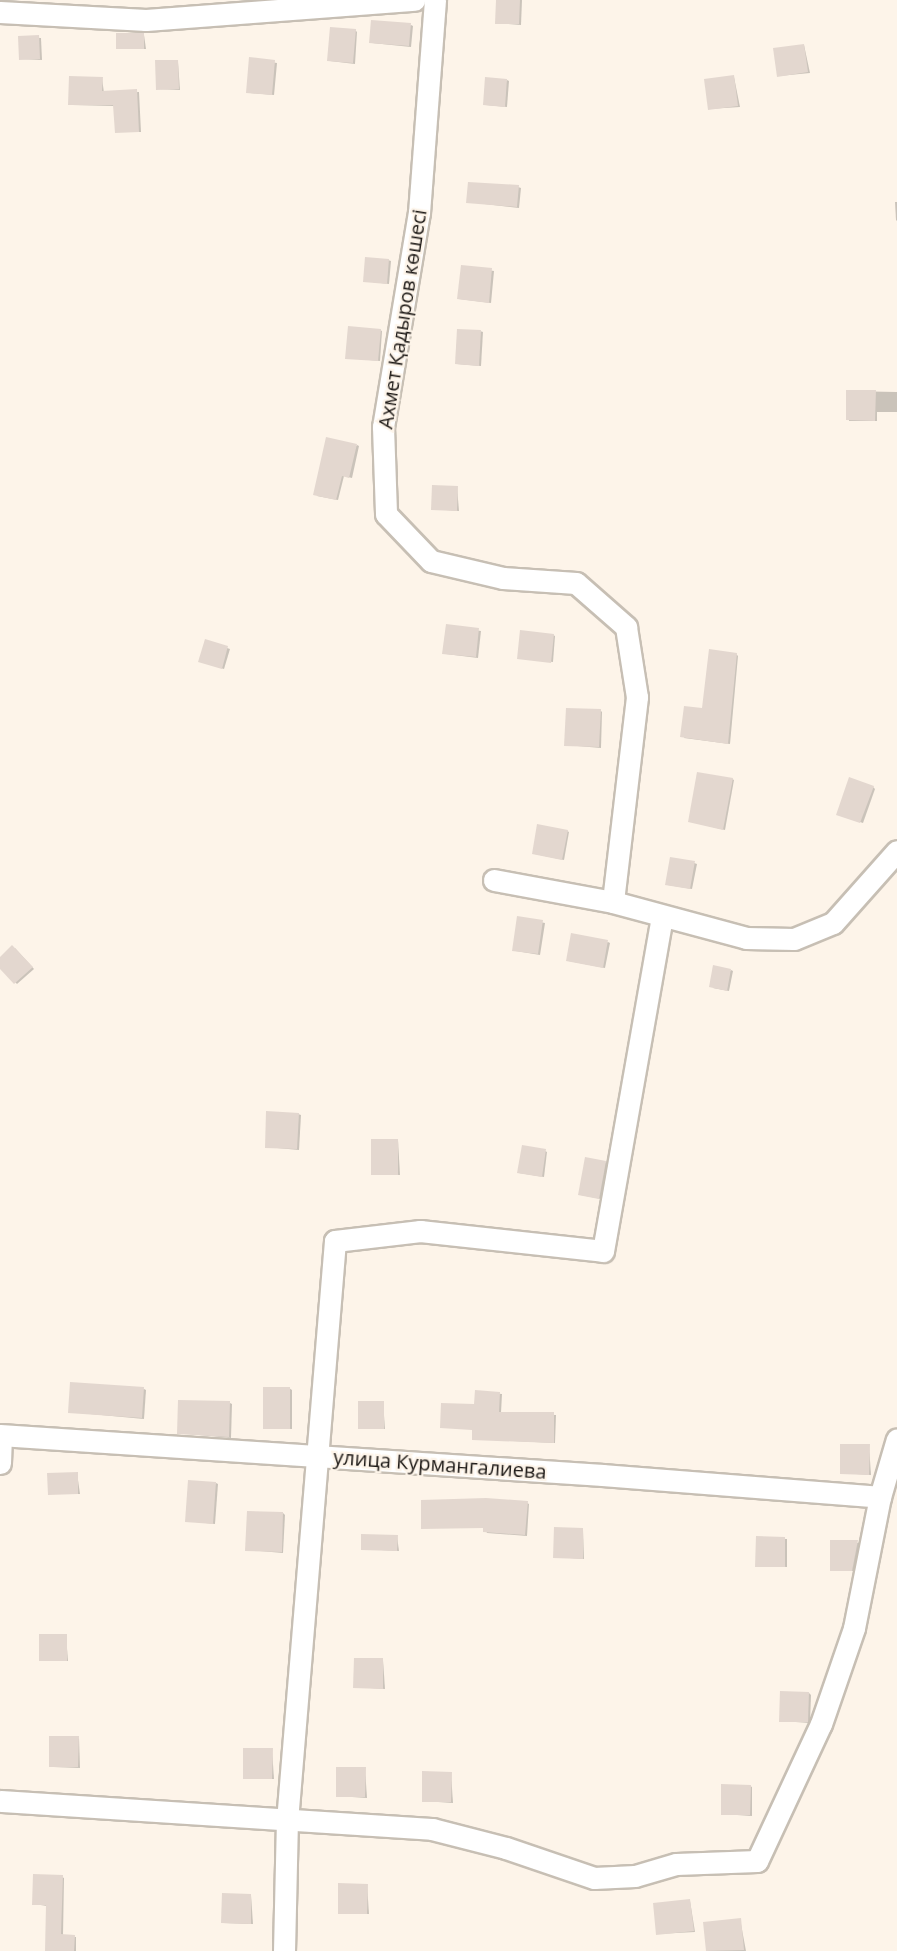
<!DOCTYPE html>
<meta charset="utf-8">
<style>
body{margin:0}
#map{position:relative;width:897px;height:1951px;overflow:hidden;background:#fdf4e9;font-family:"Open Sans",sans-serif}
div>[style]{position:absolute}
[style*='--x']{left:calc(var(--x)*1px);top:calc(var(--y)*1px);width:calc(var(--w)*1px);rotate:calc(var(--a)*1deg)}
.shadow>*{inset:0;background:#0003}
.building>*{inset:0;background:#e3d7cf}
.roads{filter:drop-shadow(2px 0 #c7bfb4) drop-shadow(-2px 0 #c7bfb4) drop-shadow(0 2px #c7bfb4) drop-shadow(0 -2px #c7bfb4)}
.minor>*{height:21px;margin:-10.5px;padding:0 10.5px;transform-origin:10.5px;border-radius:10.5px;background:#fff}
span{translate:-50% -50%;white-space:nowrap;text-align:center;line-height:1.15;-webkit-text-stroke:4.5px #fdf4e9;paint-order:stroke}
.street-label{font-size:20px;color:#1d1916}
</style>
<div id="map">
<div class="shadow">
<div style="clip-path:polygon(497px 0,522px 0,521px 25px,496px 23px)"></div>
<div style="clip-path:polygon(411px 25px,413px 26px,411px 47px,372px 43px)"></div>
<div style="clip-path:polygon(355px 30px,357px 32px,355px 64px,330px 61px)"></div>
<div style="clip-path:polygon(118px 35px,144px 35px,146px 49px,120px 49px)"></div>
<div style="clip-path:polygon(20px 37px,41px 38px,42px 60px,20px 59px)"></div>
<div style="clip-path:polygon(804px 45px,810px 73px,779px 76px)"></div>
<div style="clip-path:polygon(251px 59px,277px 63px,274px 95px,250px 93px)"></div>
<div style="clip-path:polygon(178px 62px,180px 90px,157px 89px)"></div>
<div style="clip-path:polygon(734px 77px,740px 107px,709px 109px)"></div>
<div style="clip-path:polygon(102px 78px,104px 93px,139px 92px,141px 132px,116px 132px,114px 106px,72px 105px)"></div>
<div style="clip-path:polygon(507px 80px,509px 81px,507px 107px,486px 105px)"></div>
<div style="clip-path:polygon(518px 187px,521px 188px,519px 208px,468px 202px)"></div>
<div style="clip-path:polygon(895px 202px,897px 202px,897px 221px,896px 220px)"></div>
<div style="clip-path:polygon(388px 260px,391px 261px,389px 284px,364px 281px)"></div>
<div style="clip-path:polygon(462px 266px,494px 271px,491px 303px,459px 299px)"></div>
<div style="clip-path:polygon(380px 330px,382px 331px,380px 361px,347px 358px)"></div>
<div style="clip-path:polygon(480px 331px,483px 332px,481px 366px,457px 364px)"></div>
<div style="clip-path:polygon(847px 391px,897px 392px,897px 412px,877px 412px,877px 421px,849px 421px)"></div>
<div style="clip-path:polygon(357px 445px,359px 446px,352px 478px,344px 476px,338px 500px,317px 496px)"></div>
<div style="clip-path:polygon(457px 487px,459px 511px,433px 509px)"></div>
<div style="clip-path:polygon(447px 626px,481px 631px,478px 658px,446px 654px)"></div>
<div style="clip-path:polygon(553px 635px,555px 636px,553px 662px,519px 658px)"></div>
<div style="clip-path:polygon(206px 641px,230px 649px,224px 669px,202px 662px)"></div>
<div style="clip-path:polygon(736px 654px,738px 656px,730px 744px,684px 738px)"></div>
<div style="clip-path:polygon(600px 710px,602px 712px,601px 748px,566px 745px)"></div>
<div style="clip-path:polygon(732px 779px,734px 780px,725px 830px,692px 822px)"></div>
<div style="clip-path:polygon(873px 787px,875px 789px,863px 823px,839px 815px)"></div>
<div style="clip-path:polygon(567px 831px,569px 832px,564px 860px,535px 854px)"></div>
<div style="clip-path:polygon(694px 863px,697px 864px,692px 889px,668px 885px)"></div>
<div style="clip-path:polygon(519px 918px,545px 923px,540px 955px,516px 951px)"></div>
<div style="clip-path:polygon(608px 942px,610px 943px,605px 968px,569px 961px)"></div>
<div style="clip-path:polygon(15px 948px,34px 969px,17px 984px,0 967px,0 959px)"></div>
<div style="clip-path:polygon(731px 970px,733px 971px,729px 991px,713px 988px)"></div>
<div style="clip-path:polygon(298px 1114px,301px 1115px,299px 1150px,266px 1147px)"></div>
<div style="clip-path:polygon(398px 1140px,400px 1175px,373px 1174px)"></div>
<div style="clip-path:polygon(545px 1151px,547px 1152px,544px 1177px,519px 1173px)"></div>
<div style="clip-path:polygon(605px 1162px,608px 1164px,601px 1199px,581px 1195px)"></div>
<div style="clip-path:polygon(289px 1388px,292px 1390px,292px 1429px,265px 1428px)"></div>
<div style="clip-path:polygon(144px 1389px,146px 1390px,144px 1419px,69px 1412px)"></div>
<div style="clip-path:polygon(477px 1392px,502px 1394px,501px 1413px,556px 1415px,555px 1443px,473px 1439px)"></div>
<div style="clip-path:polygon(383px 1402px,385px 1429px,360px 1428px)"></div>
<div style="clip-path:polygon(230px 1403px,232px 1404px,231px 1438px,178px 1433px)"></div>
<div style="clip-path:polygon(869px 1446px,871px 1475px,841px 1473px)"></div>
<div style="clip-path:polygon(77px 1473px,80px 1494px,49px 1494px)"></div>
<div style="clip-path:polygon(216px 1483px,218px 1484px,215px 1524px,187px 1521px)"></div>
<div style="clip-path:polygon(527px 1503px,529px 1504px,527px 1536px,487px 1533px,485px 1528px,422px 1528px)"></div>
<div style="clip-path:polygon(283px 1513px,285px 1515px,283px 1553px,247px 1550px)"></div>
<div style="clip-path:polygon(583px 1530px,584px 1559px,555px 1557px)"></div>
<div style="clip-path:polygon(397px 1536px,399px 1551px,363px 1549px)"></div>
<div style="clip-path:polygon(757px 1538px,787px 1539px,787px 1567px,757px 1566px)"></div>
<div style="clip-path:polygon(832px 1542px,860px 1543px,854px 1571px,831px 1570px)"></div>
<div style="clip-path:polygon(66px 1635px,68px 1661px,41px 1660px)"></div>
<div style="clip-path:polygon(383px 1660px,385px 1689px,355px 1687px)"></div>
<div style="clip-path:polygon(809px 1693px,811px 1695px,810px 1723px,781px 1721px)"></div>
<div style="clip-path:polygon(79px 1738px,80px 1768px,53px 1767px)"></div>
<div style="clip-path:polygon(272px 1750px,274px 1779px,246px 1779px)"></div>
<div style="clip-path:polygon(365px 1768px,367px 1798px,337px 1796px)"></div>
<div style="clip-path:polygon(451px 1773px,453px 1803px,423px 1801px)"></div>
<div style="clip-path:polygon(750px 1786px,752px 1787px,752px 1816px,722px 1814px)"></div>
<div style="clip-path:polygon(62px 1877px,64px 1878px,63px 1936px,76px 1937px,76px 1951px,46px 1951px,47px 1906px,34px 1904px)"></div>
<div style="clip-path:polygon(367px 1885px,369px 1914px,339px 1913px)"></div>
<div style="clip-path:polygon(251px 1895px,253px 1924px,223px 1923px)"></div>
<div style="clip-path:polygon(690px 1901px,695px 1932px,658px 1934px)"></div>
<div style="clip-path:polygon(740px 1919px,746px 1951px,708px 1951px,705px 1923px)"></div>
</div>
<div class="building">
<div style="clip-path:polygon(496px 0,520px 0,519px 24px,495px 24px)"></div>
<div style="clip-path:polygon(371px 20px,411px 23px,409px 46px,369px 43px)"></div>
<div style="clip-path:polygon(330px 27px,356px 29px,353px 63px,327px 61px)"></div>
<div style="clip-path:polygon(116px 33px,144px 33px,144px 49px,116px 49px)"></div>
<div style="clip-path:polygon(39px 35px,40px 59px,19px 60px,18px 36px)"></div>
<div style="clip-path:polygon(804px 44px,808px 72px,777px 77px,773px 48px)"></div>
<div style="clip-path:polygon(249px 57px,275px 60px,272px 95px,246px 93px)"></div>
<div style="clip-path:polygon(155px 60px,178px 60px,179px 89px,156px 90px)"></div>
<div style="clip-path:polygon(734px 75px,738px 106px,708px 110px,704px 79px)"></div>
<div style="clip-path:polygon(69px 76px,103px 77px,102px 91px,137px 89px,139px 132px,115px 133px,113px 105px,68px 105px)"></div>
<div style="clip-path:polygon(485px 77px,507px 79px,505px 107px,483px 105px)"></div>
<div style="clip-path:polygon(468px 182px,519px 185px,517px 207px,466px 203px)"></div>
<div style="clip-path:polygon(365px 257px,389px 259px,387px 284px,363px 282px)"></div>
<div style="clip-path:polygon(461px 265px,492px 268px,489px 303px,457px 299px)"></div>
<div style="clip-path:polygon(348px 326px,381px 329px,378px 361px,345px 359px)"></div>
<div style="clip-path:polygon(457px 329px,481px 330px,479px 366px,455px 364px)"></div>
<div style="clip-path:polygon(846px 390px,876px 390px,875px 421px,846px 420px)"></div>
<div style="clip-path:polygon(326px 437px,357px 444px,349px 478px,342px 476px,336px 500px,313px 495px)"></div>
<div style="clip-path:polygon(432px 485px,458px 486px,457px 511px,431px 510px)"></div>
<div style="clip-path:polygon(446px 624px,479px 628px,476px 657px,442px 654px)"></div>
<div style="clip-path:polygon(520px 630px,554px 634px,551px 663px,517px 659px)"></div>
<div style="clip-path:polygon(205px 639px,228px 646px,222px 669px,198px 662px)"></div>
<div style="clip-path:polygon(709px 649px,737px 653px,728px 744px,680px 737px,684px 706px,702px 708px)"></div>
<div style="clip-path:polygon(566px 708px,601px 709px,599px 747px,564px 746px)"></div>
<div style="clip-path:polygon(697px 772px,733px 778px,723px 830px,688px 822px)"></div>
<div style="clip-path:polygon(849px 777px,874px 786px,860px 823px,836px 815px)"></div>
<div style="clip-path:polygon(537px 824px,568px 830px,562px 860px,532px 854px)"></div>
<div style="clip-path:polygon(670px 857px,695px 861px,690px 889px,665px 885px)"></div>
<div style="clip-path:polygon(517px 916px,543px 920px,538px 954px,512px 951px)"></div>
<div style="clip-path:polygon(571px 933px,608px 940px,603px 968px,566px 961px)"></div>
<div style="clip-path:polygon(12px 945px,33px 967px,14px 984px,0 969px,0 957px)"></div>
<div style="clip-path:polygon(713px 965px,731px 969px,727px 991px,709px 987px)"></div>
<div style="clip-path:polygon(266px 1111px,299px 1113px,297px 1149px,265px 1148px)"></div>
<div style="clip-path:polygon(371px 1139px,398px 1139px,398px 1175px,371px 1175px)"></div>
<div style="clip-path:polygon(522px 1145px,546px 1149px,542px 1177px,517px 1173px)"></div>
<div style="clip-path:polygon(585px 1157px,606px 1161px,599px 1199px,578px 1195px)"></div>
<div style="clip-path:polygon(70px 1382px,144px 1387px,142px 1418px,68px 1413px)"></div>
<div style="clip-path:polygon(263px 1387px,290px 1387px,290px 1429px,263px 1429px)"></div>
<div style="clip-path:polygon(475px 1390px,500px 1392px,499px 1412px,554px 1412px,554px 1443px,472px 1440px,472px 1430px,440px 1428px,441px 1403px,474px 1404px)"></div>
<div style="clip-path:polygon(178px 1400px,230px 1401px,229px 1437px,177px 1434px)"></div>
<div style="clip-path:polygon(358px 1401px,384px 1401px,384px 1429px,358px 1429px)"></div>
<div style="clip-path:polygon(840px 1444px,870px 1444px,869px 1475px,840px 1474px)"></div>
<div style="clip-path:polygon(78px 1472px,78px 1494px,48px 1495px,47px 1473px)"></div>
<div style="clip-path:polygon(188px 1480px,216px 1482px,213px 1524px,185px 1522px)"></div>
<div style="clip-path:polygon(486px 1498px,528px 1501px,525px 1535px,483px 1532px,483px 1528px,421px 1529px,421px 1500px)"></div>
<div style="clip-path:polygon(247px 1511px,283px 1512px,282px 1552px,245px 1551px)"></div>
<div style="clip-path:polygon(554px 1527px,583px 1528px,583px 1559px,553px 1558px)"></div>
<div style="clip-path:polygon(361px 1534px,398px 1535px,397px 1551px,361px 1550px)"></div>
<div style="clip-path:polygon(756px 1536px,785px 1537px,785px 1567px,755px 1567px)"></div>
<div style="clip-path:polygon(830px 1540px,858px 1540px,852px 1571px,830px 1571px)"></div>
<div style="clip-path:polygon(39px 1634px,67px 1634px,67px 1661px,39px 1661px)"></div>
<div style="clip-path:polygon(354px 1658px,383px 1658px,383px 1689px,353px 1688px)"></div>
<div style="clip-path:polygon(780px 1691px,809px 1692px,808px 1722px,779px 1722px)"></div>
<div style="clip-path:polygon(49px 1736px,79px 1736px,78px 1767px,49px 1767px)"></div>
<div style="clip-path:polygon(243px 1748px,273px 1748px,272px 1779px,243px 1779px)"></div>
<div style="clip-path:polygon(336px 1767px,366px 1767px,365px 1797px,336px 1797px)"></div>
<div style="clip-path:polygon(422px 1771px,452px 1772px,451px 1802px,422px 1802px)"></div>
<div style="clip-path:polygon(721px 1784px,751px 1785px,750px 1815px,721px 1815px)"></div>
<div style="clip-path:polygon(33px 1874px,63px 1875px,61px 1934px,75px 1935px,74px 1951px,45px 1951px,46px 1905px,32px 1905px)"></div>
<div style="clip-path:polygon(338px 1883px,368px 1884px,367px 1914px,338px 1914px)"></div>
<div style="clip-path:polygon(222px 1893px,251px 1894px,251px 1924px,221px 1923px)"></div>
<div style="clip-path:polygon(690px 1899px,694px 1931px,656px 1935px,653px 1903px)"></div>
<div style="clip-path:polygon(741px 1918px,744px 1950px,706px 1951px,703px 1922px)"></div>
</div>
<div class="roads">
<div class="minor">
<div style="--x:435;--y:0;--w:213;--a:94.3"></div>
<div style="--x:419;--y:212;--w:218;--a:99.5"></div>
<div style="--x:383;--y:427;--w:87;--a:88"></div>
<div style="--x:386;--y:514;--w:65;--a:46.2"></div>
<div style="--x:431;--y:561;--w:74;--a:13.3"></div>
<div style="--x:503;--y:578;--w:73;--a:3.9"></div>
<div style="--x:576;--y:583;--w:67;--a:41.3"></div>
<div style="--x:626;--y:627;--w:71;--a:81.1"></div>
<div style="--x:637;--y:697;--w:206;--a:96.7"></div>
<div style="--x:0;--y:12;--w:146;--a:3.1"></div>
<div style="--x:146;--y:20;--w:269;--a:-4.3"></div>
<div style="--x:494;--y:880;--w:121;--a:10.5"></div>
<div style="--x:613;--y:902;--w:138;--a:15.1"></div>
<div style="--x:746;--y:938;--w:48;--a:1.2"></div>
<div style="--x:794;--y:939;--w:42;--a:-22.3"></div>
<div style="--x:833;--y:923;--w:96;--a:-48.4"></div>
<div style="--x:0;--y:1435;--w:604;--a:3.8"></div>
<div style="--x:603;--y:1475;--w:278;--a:4.5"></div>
<div style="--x:0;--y:1463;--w:27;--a:-88"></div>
<div style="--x:0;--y:1801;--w:433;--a:3.7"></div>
<div style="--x:432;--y:1829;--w:76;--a:14.4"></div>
<div style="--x:506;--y:1848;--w:93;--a:18.8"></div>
<div style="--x:594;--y:1878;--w:41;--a:-2.8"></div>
<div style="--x:635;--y:1876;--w:43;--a:-16.3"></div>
<div style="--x:676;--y:1864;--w:81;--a:-2.1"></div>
<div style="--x:757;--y:1861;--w:151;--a:-65"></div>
<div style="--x:821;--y:1724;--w:102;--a:-71"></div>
<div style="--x:854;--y:1628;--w:134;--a:-78.8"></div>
<div style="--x:880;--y:1497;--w:60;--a:-73.7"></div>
<div style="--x:284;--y:1951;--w:130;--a:-88.7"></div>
<div style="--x:287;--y:1821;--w:582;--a:-85.27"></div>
<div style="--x:335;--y:1241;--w:86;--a:-6.7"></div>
<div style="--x:420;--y:1231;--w:184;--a:6.2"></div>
<div style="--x:603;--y:1251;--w:339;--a:-80"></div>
</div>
</div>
<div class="street-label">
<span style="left:402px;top:319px;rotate:-81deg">Ахмет Қадыров көшесі</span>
<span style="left:440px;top:1464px;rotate:4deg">улица Курмангалиева</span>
</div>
</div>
